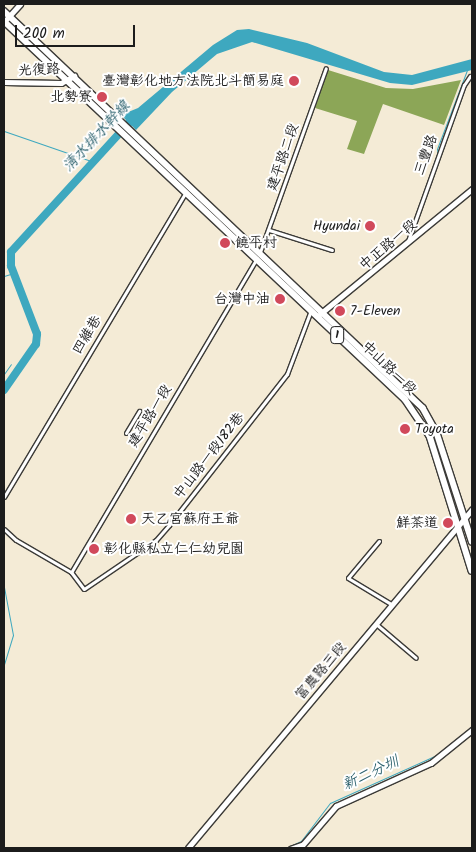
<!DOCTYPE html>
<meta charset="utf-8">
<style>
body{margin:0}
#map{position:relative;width:476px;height:852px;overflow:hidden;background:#f4ebd6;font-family:Kalam,"LXGW WenKai TC",sans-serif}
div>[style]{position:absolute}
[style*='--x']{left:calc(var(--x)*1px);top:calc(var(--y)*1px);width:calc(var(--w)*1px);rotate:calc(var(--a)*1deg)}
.forest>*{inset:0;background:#8ca657}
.water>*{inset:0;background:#3ea8bf}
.stream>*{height:1px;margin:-0.5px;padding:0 0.5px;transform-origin:0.5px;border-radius:0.5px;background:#3ea8bf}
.river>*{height:8px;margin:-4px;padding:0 4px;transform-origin:4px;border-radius:4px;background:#3ea8bf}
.roads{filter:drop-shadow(1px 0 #3c3b38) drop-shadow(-1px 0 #3c3b38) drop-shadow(0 1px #3c3b38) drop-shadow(0 -1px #3c3b38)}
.minor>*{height:3px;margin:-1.5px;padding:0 1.5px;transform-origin:1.5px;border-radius:1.5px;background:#fff}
.tertiary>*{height:4.5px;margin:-2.25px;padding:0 2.25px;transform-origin:2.25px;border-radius:2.25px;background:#fff}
.primary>*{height:5.5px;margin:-2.75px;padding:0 2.75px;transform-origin:2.75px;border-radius:2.75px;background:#fff}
.dots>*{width:14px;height:14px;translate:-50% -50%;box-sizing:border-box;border:2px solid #fff;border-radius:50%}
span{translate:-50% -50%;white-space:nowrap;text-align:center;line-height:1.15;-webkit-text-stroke:4px #fff;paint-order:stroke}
.shield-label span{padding:1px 4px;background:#fff;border:1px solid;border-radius:4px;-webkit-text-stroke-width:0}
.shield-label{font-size:12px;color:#1c1c1c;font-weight:700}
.street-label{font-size:14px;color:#1c1c1c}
.poi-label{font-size:14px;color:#1c1c1c}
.right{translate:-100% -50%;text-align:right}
.left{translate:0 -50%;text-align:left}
.water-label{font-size:15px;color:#2d626e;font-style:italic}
.frame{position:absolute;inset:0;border:5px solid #1c1c1c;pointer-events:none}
.scale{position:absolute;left:15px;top:25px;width:120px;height:22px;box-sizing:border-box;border:2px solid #1c1c1c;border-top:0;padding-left:6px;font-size:15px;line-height:18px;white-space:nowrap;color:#1c1c1c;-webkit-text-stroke:4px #fff;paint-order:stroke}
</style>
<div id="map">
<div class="forest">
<div style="clip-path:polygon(328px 70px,386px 88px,413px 89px,461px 80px,444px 125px,383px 104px,364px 154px,347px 149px,357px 121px,315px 108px)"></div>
</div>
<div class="water">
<div style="clip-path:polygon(249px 29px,307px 43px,384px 72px,412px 75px,472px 59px,472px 70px,412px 85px,390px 83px,252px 42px,217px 54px,172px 92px,136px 130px,121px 115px,138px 108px,213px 45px,237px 30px)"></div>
</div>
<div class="stream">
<div style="--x:4;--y:131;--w:95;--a:19"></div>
<div style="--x:438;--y:156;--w:7;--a:-98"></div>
<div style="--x:437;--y:149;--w:85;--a:-69.2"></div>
<div style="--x:4;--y:276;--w:10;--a:-17"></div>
<div style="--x:4;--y:374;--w:12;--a:-55"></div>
<div style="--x:4;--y:587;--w:49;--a:79.4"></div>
<div style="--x:13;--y:635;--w:31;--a:107"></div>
<div style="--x:286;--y:848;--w:17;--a:-25"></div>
<div style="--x:301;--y:841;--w:48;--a:-52.7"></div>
<div style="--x:330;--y:803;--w:120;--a:-24.2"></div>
<div style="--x:439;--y:754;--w:43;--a:-39.3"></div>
</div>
<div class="river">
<div style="--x:4;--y:390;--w:56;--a:-55.2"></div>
<div style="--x:36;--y:344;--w:10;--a:-84"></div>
<div style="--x:37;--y:334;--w:73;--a:-110.9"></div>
<div style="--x:11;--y:266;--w:14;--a:-90"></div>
<div style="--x:11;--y:252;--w:184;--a:-47.6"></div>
</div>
<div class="roads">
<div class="minor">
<div style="--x:269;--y:230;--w:66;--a:17.6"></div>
<div style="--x:408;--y:241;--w:166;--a:-70.3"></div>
<div style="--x:464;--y:85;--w:11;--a:-56"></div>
<div style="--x:260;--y:252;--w:195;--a:-70.3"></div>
<div style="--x:257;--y:258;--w:365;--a:120.6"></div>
<div style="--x:71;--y:572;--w:21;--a:53"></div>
<div style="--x:84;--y:589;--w:87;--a:-34.2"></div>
<div style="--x:156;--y:540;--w:20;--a:-49"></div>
<div style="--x:169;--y:525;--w:192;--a:-52"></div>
<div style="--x:287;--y:374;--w:68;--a:-69.4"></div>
<div style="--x:126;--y:433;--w:26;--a:-59"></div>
<div style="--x:4;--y:497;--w:354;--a:-59.2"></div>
<div style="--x:4;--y:529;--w:16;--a:43"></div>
<div style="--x:16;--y:540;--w:64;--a:30.2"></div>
<div style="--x:379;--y:541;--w:48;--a:130"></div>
<div style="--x:348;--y:578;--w:50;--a:31.2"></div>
<div style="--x:376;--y:624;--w:52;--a:40.4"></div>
<div style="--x:290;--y:848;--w:15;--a:-20"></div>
</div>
<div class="tertiary">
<div style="--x:4;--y:22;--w:24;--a:-48"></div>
<div style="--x:4;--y:82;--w:57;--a:1"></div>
<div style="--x:61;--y:83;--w:15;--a:-28"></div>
<div style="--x:320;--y:314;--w:197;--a:-39.4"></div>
<div style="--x:188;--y:848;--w:442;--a:-50"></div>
<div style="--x:300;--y:848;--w:55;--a:-49.4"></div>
<div style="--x:336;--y:806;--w:104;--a:-24.4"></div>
<div style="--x:431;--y:763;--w:53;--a:-38.8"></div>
</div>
<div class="primary">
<div style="--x:4;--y:11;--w:577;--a:43.46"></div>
<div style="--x:423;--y:408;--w:29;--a:61"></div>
<div style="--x:437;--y:433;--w:114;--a:72"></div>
<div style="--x:4;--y:21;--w:551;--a:43.31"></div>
<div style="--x:405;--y:399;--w:45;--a:56"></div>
<div style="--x:430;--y:436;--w:141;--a:72.7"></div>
</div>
</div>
<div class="dots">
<div style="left:294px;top:81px;background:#d1495b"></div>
<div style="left:102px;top:97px;background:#d1495b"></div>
<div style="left:370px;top:226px;background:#d1495b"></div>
<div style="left:225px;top:243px;background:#d1495b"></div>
<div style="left:280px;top:299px;background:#d1495b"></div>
<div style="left:340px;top:311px;background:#d1495b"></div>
<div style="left:405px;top:429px;background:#d1495b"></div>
<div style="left:131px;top:519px;background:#d1495b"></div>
<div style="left:448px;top:523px;background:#d1495b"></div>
<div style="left:94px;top:549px;background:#d1495b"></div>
</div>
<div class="shield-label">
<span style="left:337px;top:335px">1</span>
</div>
<div class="street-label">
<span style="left:39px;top:70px;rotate:-3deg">光復路</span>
<span style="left:426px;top:155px;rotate:-70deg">三豐路</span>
<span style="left:283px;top:157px;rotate:-71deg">建平路二段</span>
<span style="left:388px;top:245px;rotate:-40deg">中正路一段</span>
<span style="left:87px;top:335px;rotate:-59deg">四維巷</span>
<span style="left:389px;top:368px;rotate:44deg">中山路一段</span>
<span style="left:150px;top:416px;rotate:-59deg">建平路一段</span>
<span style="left:209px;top:456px;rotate:-52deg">中山路一段182巷</span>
<span style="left:321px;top:671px;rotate:-50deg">富農路三段</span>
</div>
<div class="poi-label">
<span class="right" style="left:284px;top:81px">臺灣彰化地方法院北斗簡易庭</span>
<span class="right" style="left:92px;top:97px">北勢寮</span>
<span class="right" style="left:360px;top:226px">Hyundai</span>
<span class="left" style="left:235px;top:243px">饒平村</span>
<span class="right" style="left:270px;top:299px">台灣中油</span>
<span class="left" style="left:350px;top:311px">7-Eleven</span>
<span class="left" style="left:415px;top:429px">Toyota</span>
<span class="left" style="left:141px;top:519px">天乙宮蘇府王爺</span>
<span class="right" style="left:438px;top:523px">鮮茶道</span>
<span class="left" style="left:104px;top:549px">彰化縣私立仁仁幼兒園</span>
</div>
<div class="water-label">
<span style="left:97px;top:137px;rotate:-47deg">清水排水幹線</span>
<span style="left:371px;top:774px;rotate:-25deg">新二分圳</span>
</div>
<div class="frame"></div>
<div class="scale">200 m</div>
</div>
